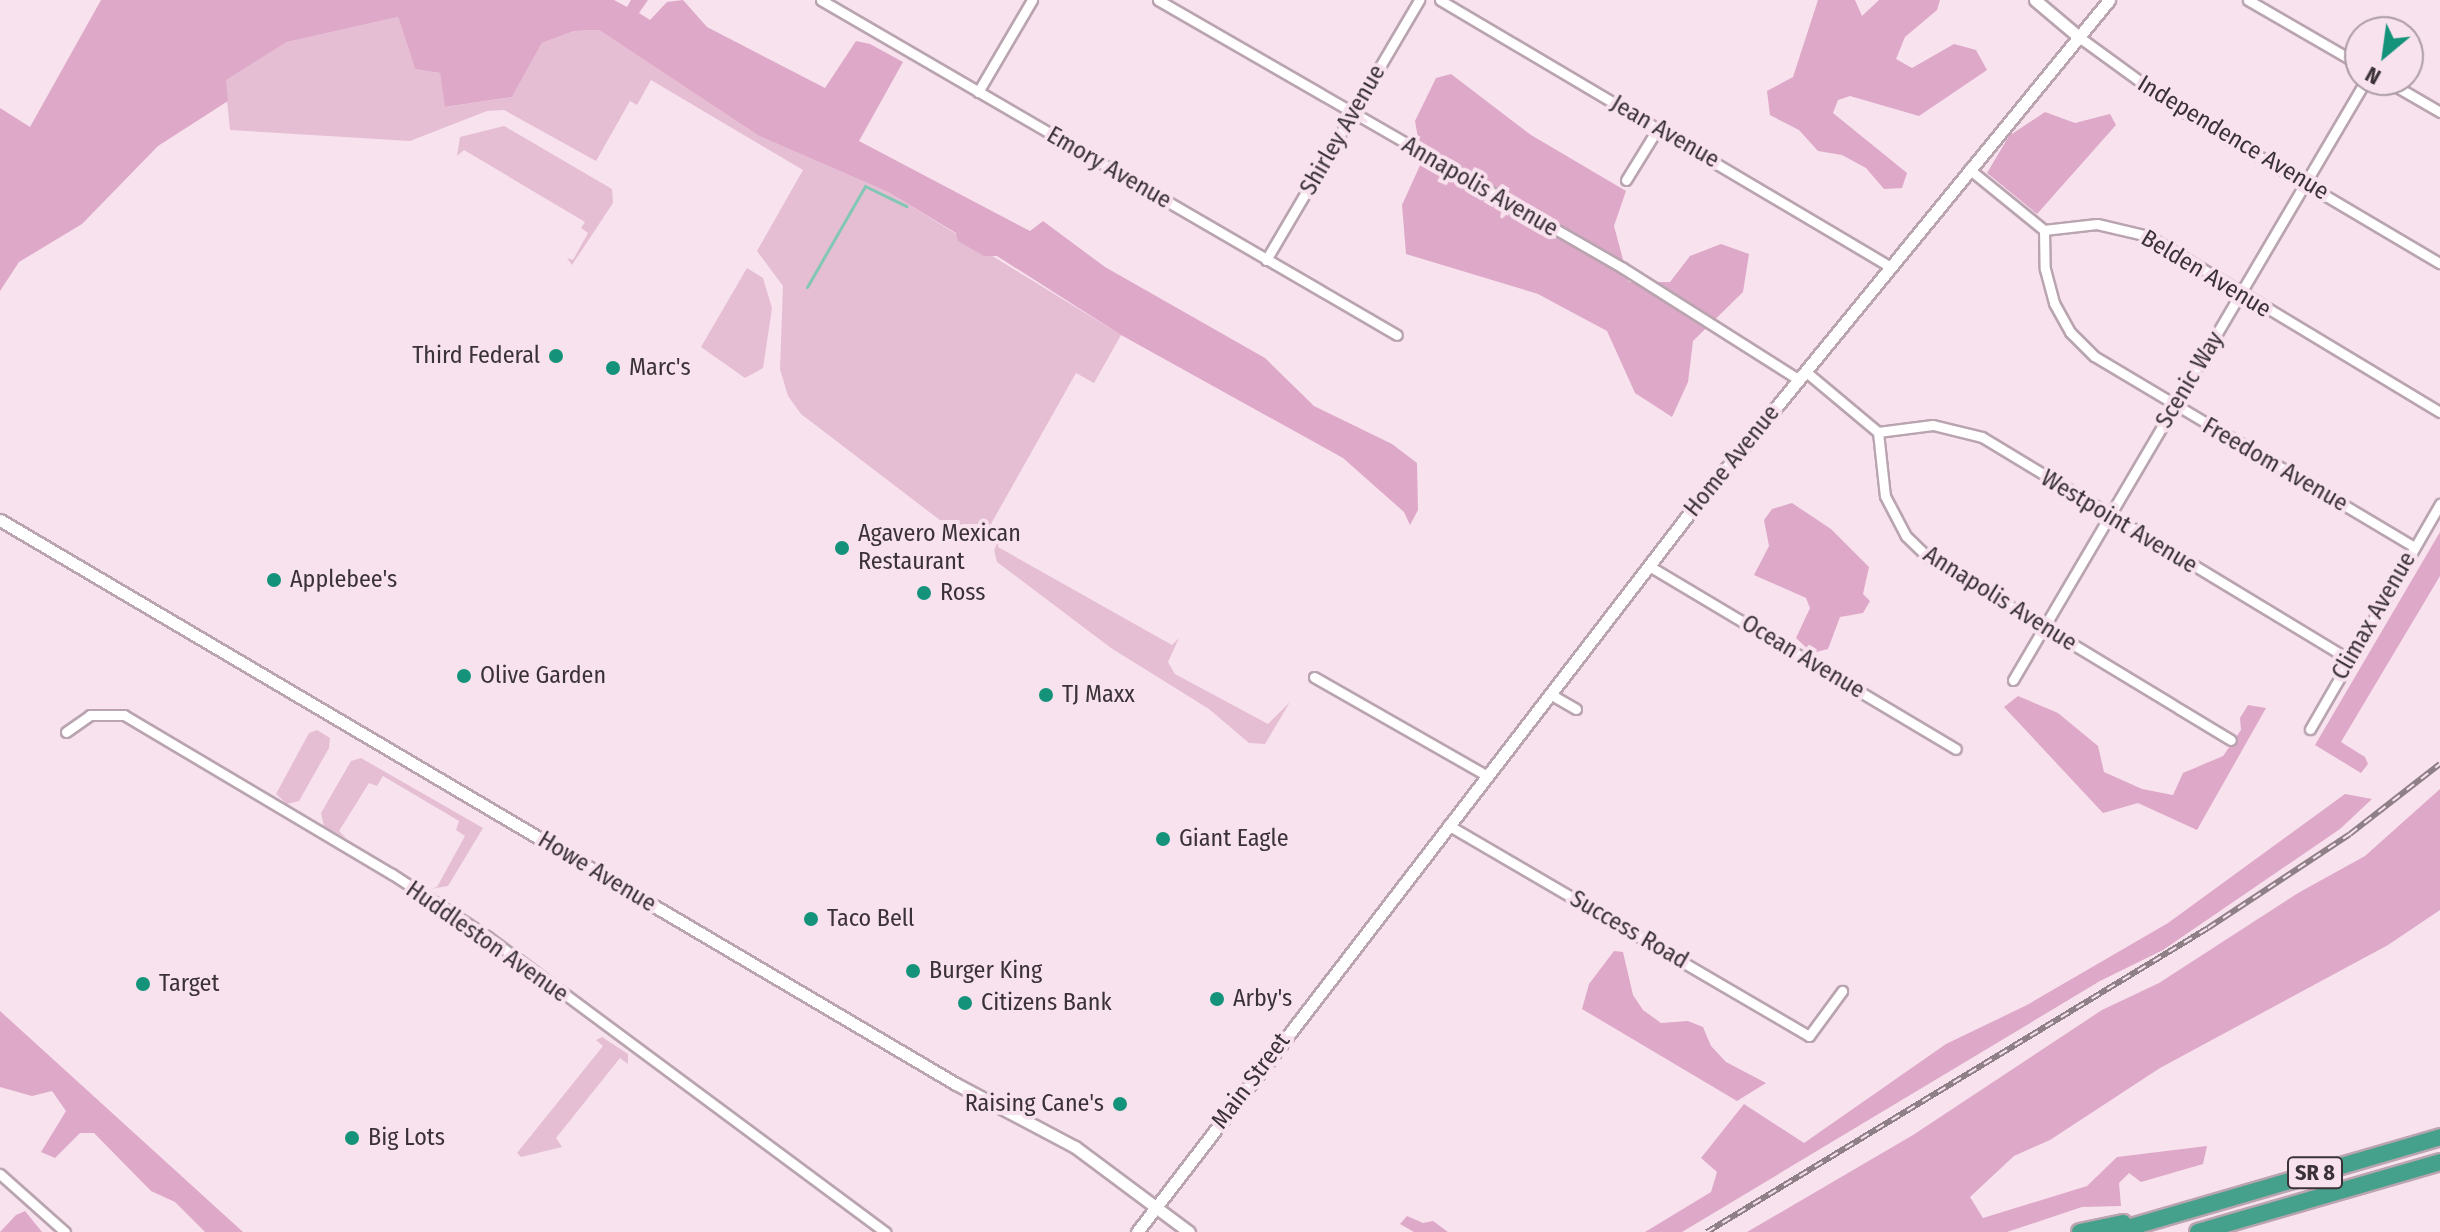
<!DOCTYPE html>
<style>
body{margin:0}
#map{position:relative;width:2440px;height:1232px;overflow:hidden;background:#f8e2ee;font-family:"Fira Sans Condensed",sans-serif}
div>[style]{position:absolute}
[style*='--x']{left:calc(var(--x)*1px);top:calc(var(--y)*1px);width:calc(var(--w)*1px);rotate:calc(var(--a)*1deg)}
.green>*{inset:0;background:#e5bed4}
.forest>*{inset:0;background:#dea8c8}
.stream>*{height:3px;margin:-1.5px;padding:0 1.5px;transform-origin:1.5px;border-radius:1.5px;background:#82c7b4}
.roads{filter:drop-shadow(2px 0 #b9a4b0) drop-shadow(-2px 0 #b9a4b0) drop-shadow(0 2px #b9a4b0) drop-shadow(0 -2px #b9a4b0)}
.minor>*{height:9px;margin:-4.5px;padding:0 4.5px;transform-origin:4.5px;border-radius:4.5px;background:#fff}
.tertiary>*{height:11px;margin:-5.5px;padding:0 5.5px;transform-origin:5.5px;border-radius:5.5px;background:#fff}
.motorway>*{height:16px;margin:-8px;padding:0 8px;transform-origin:8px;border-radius:8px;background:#45a18b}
.rail>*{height:6px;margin-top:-3px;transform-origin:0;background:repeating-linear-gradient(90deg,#f8e2ee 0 9px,#8f8088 0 18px);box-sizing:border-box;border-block:2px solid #8f8088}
.dots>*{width:22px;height:22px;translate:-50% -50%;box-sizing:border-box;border:4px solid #f8e2ee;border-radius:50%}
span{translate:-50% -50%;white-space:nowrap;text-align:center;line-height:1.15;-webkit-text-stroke:8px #f8e2ee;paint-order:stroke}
.shield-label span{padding:2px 6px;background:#f8e2ee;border:2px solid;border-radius:6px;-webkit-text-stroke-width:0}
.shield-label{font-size:22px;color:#3b3237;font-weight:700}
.street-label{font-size:24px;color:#3b3237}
.poi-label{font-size:24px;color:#3b3237}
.right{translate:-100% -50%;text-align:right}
.left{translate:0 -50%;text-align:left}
.north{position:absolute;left:2344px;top:16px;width:80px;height:80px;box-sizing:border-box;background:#f8e2ee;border:2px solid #ac9ca5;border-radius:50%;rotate:209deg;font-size:22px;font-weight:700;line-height:32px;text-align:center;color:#3b3237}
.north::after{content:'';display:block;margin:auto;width:28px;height:36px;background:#14927a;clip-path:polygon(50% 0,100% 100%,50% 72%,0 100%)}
</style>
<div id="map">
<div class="green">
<div style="clip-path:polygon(398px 17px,415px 69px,440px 73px,446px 107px,512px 97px,542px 43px,574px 31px,599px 30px,759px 136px,888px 192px,1121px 335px,1094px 383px,1076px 373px,987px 531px,976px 540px,962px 537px,801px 414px,788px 396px,780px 369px,783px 286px,757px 251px,803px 170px,651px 80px,637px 105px,630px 101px,596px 161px,504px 110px,487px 111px,410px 141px,230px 130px,225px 80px,287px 42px)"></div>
<div style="clip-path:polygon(504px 126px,612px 189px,613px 203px,572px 265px,567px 258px,573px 260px,588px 233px,581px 228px,585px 222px,464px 150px,457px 156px,460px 137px)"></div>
<div style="clip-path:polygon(747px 268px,763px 278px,772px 308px,763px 368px,745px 378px,701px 347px)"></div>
<div style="clip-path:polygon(1000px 537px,998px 547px,1172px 645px,1179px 638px,1168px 662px,1175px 674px,1268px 724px,1290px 702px,1265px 744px,1249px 743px,1209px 709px,1111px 648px,997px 562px,994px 550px)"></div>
<div style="clip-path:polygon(317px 730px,330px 738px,329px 748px,299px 801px,287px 804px,276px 794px,309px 733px)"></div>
<div style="clip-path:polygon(361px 758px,483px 828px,448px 886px,430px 889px,437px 887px,465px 836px,456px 830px,459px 821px,383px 776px,377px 786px,369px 783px,339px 831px,346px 838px,324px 826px,321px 813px,351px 761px)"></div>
<div style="clip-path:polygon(602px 1037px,628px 1054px,628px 1064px,620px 1058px,556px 1138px,562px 1147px,521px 1157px,517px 1153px,603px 1046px,596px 1040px)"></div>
</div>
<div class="forest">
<div style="clip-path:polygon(101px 0,614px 0,627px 7px,631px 0,648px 0,639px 13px,650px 20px,667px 2px,683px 0,707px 27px,825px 88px,856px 41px,870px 44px,903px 62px,859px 141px,1030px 231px,1043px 221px,1105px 267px,1265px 358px,1314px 406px,1392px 444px,1417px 463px,1418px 510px,1410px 525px,1404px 512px,1343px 458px,1121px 335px,997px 256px,984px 256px,958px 241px,956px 233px,888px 192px,759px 136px,599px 30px,574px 31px,542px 43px,512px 97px,445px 107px,440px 73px,415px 69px,398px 17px,287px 42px,226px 80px,228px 101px,158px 146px,82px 224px,19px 262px,0 291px,0 108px,30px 127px)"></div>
<div style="clip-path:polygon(1818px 0,1855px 0,1862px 16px,1879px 0,1940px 0,1937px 10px,1905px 37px,1896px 59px,1912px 68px,1954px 44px,1976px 50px,1987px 70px,1919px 116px,1850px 96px,1838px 100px,1833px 113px,1907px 173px,1902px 188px,1884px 189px,1866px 168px,1842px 155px,1818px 151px,1799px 130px,1770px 115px,1767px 91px,1793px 77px)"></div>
<div style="clip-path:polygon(1451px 74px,1531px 135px,1626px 191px,1614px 226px,1629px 282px,1670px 282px,1690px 256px,1721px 244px,1749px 254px,1743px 292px,1693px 341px,1688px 382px,1672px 417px,1635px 393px,1607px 331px,1538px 294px,1406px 254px,1402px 205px,1422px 161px,1415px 121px,1436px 78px)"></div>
<div style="clip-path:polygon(2045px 112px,2075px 123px,2110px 114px,2116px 125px,2037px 214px,1987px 173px,2009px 136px)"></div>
<div style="clip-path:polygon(1792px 503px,1831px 529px,1869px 567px,1863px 594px,1870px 601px,1863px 613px,1840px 617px,1828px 649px,1812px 653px,1796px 638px,1810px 608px,1806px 598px,1754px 575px,1769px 546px,1764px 520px,1772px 509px)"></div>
<div style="clip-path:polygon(2440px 532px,2440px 576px,2341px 742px,2365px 757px,2368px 764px,2361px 773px,2315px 745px)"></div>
<div style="clip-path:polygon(2018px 696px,2058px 713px,2098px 746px,2104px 772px,2142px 789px,2173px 795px,2183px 773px,2223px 756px,2241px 730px,2240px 718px,2248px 705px,2266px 708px,2197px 830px,2138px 803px,2103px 813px,2004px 707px)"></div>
<div style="clip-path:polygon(2440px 789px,2440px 910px,2388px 945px,2160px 1068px,2050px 1140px,2014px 1156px,1970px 1197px,1983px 1218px,2087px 1186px,2117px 1157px,2207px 1146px,2203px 1164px,2141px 1182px,2129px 1173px,2119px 1183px,2121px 1206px,2082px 1207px,2007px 1232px,1747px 1232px,1913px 1135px,2102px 1010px,2159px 983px,2298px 893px,2365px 856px)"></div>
<div style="clip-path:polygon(2345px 794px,2372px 799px,2340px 829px,2163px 950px,2100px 981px,1682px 1232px,1645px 1232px,1711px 1192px,1717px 1172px,1701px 1158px,1744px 1104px,1804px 1143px,1946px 1044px,2027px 1005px,2168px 923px)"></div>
<div style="clip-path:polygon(1614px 951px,1623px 952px,1633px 995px,1643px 1010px,1661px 1023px,1688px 1021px,1703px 1027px,1711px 1046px,1726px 1062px,1766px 1083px,1737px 1101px,1582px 1009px,1589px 984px)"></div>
<div style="clip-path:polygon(0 1011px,243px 1232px,205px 1232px,175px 1202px,151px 1191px,94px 1133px,80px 1133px,55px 1158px,41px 1152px,66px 1111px,52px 1091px,32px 1096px,0 1087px)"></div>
<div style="clip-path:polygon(25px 1211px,42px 1232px,0 1232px,16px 1215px)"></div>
<div style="clip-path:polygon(1407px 1216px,1423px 1223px,1433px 1221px,1448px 1232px,1414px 1232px,1400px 1224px)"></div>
</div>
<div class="stream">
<div style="--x:807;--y:287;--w:116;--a:-60.1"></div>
<div style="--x:865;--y:186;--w:46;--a:26"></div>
</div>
<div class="roads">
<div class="minor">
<div style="--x:821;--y:0;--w:666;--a:30.18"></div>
<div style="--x:1158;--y:0;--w:537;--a:29.96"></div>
<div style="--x:1623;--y:268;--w:207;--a:32.4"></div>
<div style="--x:1440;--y:0;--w:522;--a:30.64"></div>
<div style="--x:2248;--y:0;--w:129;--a:30.1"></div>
<div style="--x:2079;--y:37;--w:117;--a:36"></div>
<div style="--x:2174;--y:106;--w:309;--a:30.6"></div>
<div style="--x:2385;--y:80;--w:64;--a:30.2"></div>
<div style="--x:978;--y:92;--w:107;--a:-59.6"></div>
<div style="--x:1969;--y:169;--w:97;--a:39.1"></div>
<div style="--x:2044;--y:230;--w:53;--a:-6.5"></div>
<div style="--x:2097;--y:224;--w:52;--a:13.2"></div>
<div style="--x:2148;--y:236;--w:341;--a:31.1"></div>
<div style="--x:1626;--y:180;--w:61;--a:-58.4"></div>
<div style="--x:2044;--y:230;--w:39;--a:89"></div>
<div style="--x:2045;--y:269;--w:35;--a:75"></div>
<div style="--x:2054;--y:303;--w:33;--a:61"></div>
<div style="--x:2070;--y:332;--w:34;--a:45"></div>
<div style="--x:2094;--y:356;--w:373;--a:30.8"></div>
<div style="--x:1266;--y:260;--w:302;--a:-59.5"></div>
<div style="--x:1805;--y:371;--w:95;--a:39.9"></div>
<div style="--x:1878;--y:432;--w:64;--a:83.8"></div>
<div style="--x:1885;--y:496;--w:45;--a:62.3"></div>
<div style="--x:1906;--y:536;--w:29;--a:44"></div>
<div style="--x:1927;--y:556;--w:355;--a:31.2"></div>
<div style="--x:1878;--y:432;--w:55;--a:-7.3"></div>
<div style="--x:1933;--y:425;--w:50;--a:13.8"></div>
<div style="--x:1982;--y:437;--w:429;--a:31.2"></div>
<div style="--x:1649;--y:566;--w:357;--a:30.8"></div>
<div style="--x:1314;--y:677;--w:198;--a:29.7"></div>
<div style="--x:2013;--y:680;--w:696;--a:-59.53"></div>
<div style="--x:1550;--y:694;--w:30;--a:30"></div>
<div style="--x:2310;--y:729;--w:260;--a:-60"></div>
<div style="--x:66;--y:732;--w:29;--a:-35"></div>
<div style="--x:90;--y:715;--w:34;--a:0"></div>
<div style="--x:124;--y:715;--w:312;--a:30.7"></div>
<div style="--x:392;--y:874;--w:115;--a:33.3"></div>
<div style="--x:488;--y:937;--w:495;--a:36.6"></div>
<div style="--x:1448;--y:825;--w:418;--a:30.3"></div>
<div style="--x:1809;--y:1036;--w:56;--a:-53.7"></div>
<div style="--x:0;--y:1174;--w:87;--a:41.7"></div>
</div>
<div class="tertiary">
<div style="--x:2035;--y:0;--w:57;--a:40.1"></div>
<div style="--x:0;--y:520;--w:1110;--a:30.54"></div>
<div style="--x:956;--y:1084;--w:135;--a:27.9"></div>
<div style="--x:1075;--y:1147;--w:142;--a:36.7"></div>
<div style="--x:1137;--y:1232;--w:904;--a:-52.46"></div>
<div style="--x:1688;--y:515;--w:665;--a:-50.73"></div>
</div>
<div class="motorway">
<div style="--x:2080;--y:1232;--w:44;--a:-11.8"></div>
<div style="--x:2114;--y:1232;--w:340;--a:-16.2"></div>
<div style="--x:2198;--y:1232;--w:252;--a:-16.1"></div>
</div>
</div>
<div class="rail">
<div style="--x:1707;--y:1232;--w:586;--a:-31.25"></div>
<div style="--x:2208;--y:928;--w:170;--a:-33.5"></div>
<div style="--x:2350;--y:834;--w:114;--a:-37.9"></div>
</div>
<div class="dots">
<div style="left:556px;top:356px;background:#14927a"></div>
<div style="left:613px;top:368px;background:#14927a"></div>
<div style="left:842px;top:548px;background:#14927a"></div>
<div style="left:274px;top:580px;background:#14927a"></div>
<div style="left:924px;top:593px;background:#14927a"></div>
<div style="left:464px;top:676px;background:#14927a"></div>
<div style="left:1046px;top:695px;background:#14927a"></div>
<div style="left:1163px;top:839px;background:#14927a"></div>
<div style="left:811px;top:919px;background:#14927a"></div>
<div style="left:913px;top:971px;background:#14927a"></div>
<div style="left:143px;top:984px;background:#14927a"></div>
<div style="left:1217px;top:999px;background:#14927a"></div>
<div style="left:965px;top:1003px;background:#14927a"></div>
<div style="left:1120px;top:1104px;background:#14927a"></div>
<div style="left:352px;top:1138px;background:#14927a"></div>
</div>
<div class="shield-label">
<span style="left:2315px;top:1173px">SR 8</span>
</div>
<div class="street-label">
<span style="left:1343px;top:130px;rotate:-60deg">Shirley Avenue</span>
<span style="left:1665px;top:132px;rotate:30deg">Jean Avenue</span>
<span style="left:2233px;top:138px;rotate:31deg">Independence Avenue</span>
<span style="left:1109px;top:168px;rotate:30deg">Emory Avenue</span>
<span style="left:1480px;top:187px;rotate:30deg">Annapolis Avenue</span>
<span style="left:2206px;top:274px;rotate:31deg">Belden Avenue</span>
<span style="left:2190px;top:380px;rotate:-59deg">Scenic Way</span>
<span style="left:1732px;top:461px;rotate:-51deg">Home Avenue</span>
<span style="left:2275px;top:465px;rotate:30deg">Freedom Avenue</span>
<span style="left:2119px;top:522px;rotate:31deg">Westpoint Avenue</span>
<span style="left:2000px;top:599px;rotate:32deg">Annapolis Avenue</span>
<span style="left:2374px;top:616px;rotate:-60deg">Climax Avenue</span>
<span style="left:1803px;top:657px;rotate:31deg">Ocean Avenue</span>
<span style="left:597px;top:872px;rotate:31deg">Howe Avenue</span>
<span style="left:1629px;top:930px;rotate:30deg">Success Road</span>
<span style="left:487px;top:942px;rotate:35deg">Huddleston Avenue</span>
<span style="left:1251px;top:1081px;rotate:-53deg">Main Street</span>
</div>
<div class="poi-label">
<span class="right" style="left:540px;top:356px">Third Federal</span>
<span class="left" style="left:629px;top:368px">Marc's</span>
<span class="left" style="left:858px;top:548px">Agavero Mexican<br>Restaurant</span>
<span class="left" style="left:290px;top:580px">Applebee's</span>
<span class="left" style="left:940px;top:593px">Ross</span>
<span class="left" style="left:480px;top:676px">Olive Garden</span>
<span class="left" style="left:1062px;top:695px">TJ Maxx</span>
<span class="left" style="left:1179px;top:839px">Giant Eagle</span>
<span class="left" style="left:827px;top:919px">Taco Bell</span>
<span class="left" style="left:929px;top:971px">Burger King</span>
<span class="left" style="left:159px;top:984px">Target</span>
<span class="left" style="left:1233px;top:999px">Arby's</span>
<span class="left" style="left:981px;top:1003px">Citizens Bank</span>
<span class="right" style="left:1104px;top:1104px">Raising Cane's</span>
<span class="left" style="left:368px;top:1138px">Big Lots</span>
</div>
<div class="north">N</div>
</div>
